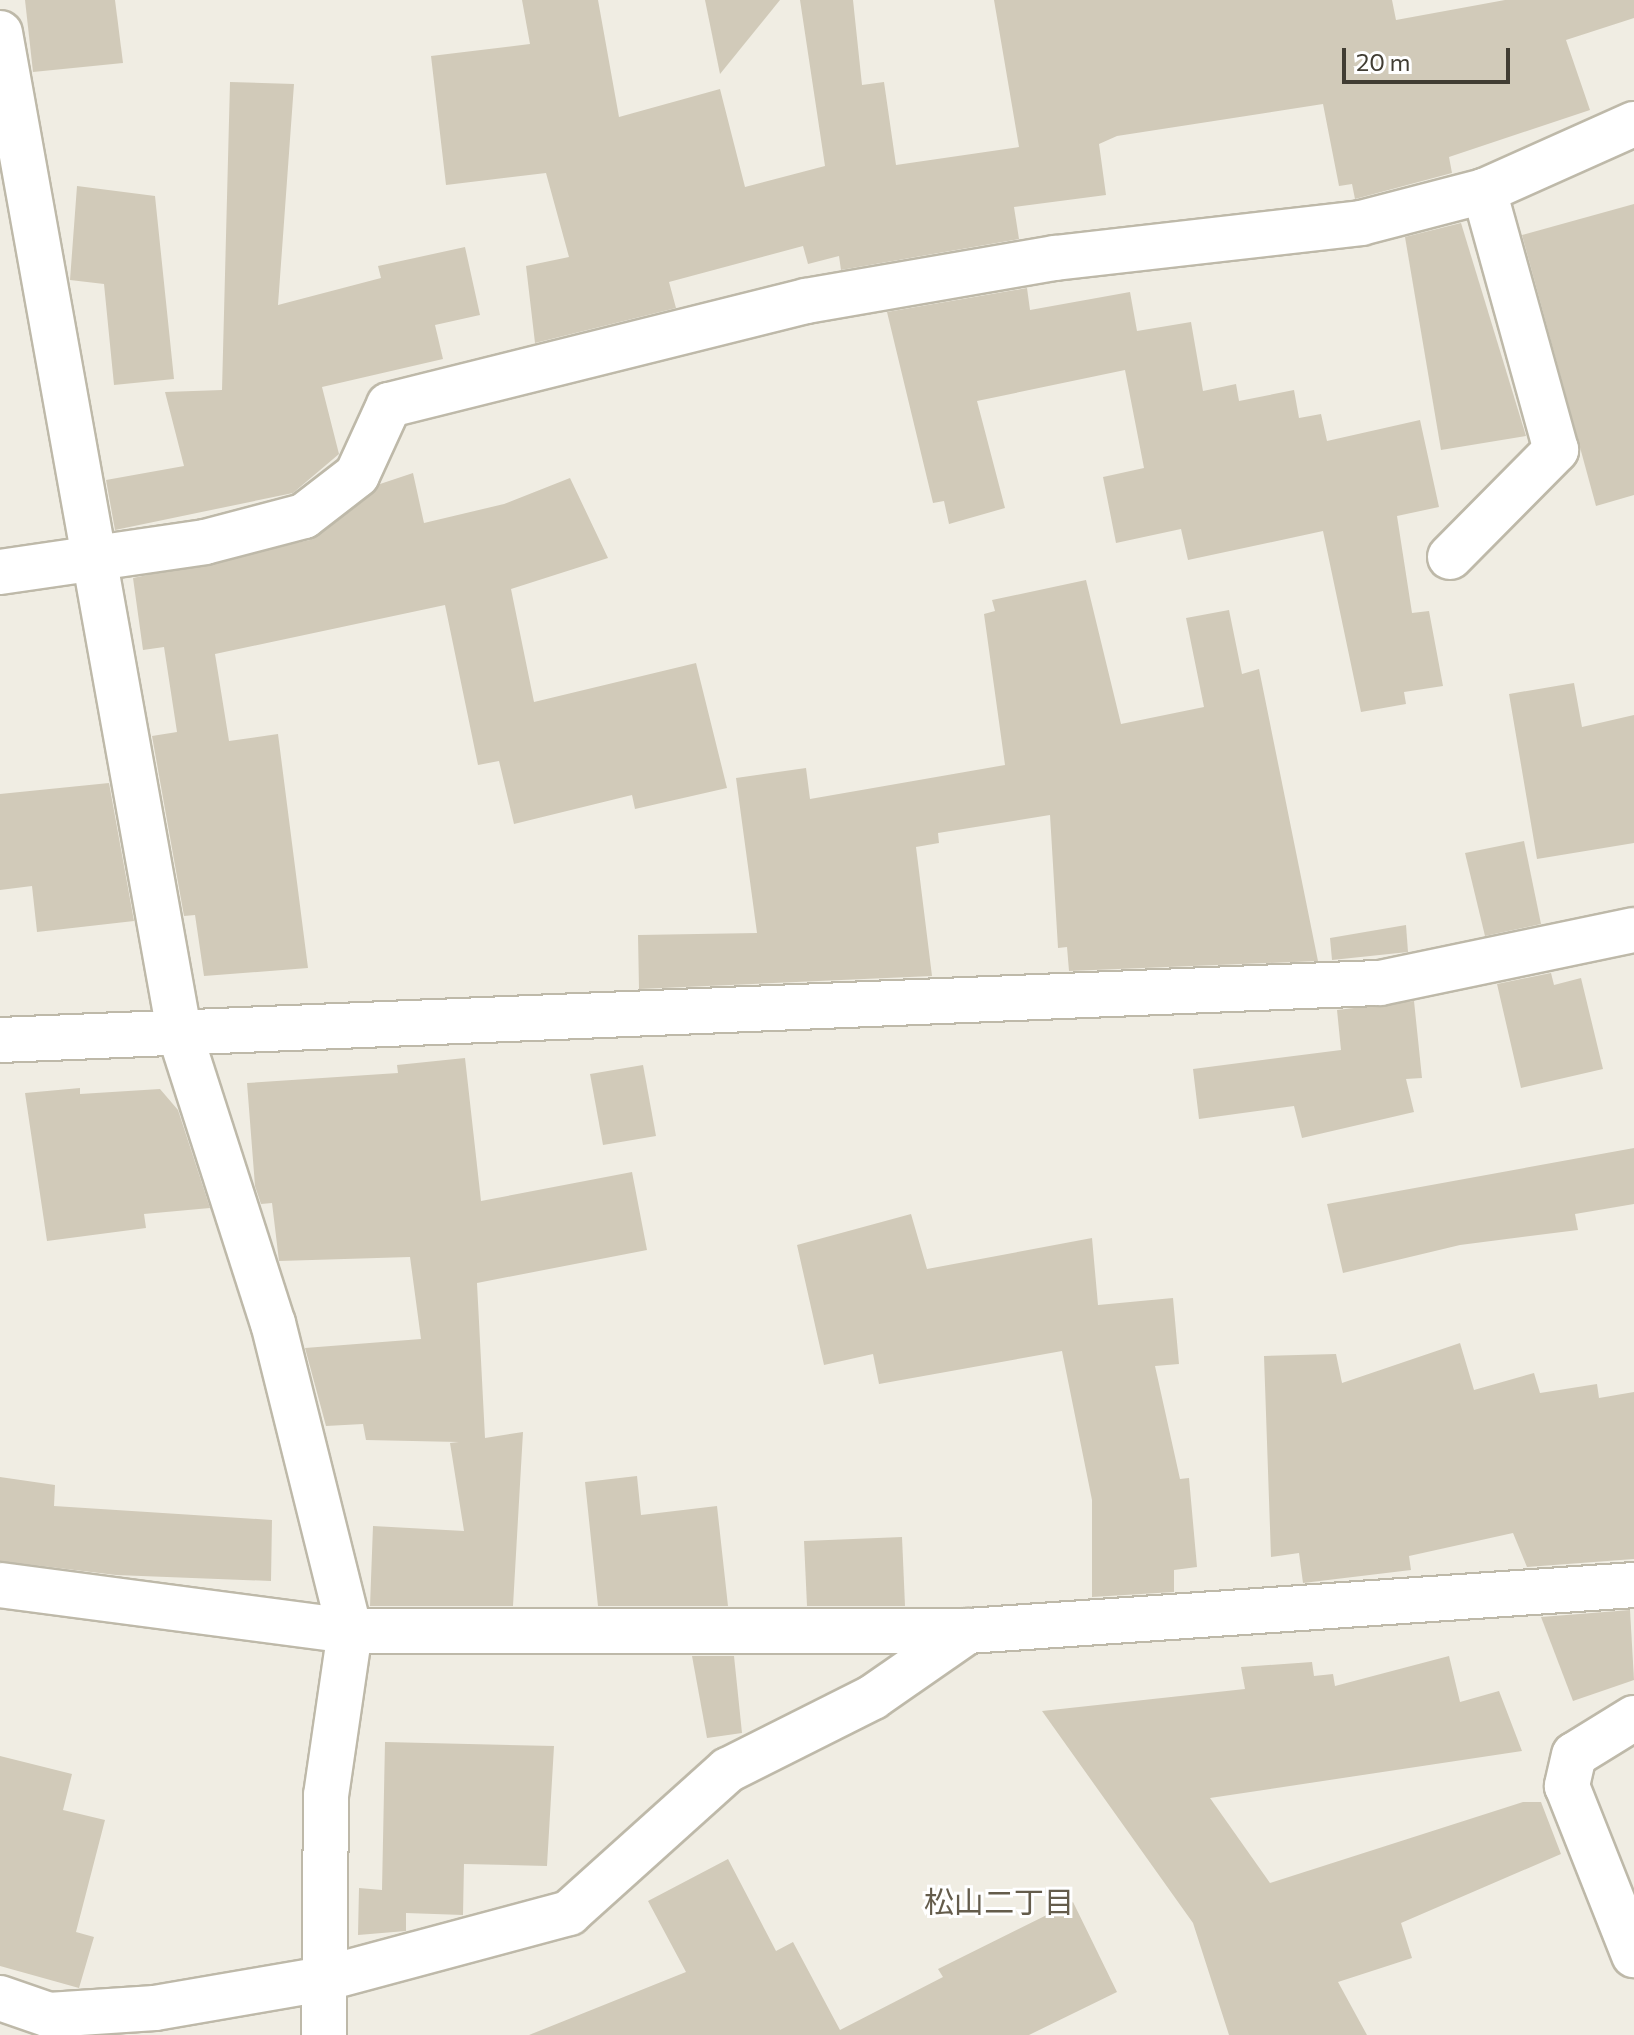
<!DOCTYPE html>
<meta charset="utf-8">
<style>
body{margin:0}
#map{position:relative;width:1634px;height:2035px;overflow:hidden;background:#f0ede3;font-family:Commissioner,"Noto Sans JP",sans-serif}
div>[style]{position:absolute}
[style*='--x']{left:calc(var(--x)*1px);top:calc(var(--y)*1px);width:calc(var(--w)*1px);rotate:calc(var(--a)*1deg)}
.building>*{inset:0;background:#d1cab9}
.roads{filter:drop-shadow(2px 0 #beb9a9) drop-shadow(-2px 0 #beb9a9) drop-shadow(0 2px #beb9a9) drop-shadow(0 -2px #beb9a9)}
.minor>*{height:44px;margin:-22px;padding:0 22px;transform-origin:22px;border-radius:22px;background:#fff}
span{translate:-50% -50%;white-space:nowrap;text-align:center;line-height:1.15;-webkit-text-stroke:6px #fff;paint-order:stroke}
.neighbourhood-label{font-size:30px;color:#645c4b}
.scale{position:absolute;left:1342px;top:48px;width:168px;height:36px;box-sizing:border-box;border:4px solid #413d33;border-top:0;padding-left:10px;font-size:24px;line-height:28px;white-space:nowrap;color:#413d33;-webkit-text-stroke:6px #fff;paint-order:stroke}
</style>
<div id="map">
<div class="building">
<div style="clip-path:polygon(25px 0,115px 0,123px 63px,33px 72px)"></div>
<div style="clip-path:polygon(522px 0,598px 0,619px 117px,720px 89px,745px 187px,825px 166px,800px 0,853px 0,862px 85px,884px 82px,896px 165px,1019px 147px,994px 0,1392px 0,1396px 20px,1505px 0,1634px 0,1634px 18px,1566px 40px,1590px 110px,1449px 157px,1452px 173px,1355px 199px,1352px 184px,1339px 186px,1323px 104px,1117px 136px,1099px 144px,1106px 195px,1014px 207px,1019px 239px,841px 270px,839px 256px,808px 264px,803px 246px,669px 282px,676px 308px,535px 343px,526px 266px,569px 257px,546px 173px,446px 185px,431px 56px,530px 44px)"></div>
<div style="clip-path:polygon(705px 0,780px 0,720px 74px)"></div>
<div style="clip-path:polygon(230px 82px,294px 84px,278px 305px,381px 278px,378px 266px,465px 247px,480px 315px,435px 325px,443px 359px,322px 387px,339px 454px,293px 493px,115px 530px,106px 480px,184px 466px,165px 392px,222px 390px)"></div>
<div style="clip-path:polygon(77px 186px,155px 196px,174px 379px,114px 385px,104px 284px,70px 280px)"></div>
<div style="clip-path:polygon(1634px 204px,1634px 495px,1596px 506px,1522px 235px)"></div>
<div style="clip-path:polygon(1461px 223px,1526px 436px,1441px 450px,1405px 237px)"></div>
<div style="clip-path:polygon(1027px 288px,1030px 310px,1130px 292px,1137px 331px,1191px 322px,1203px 391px,1236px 384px,1239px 401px,1294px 390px,1299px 418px,1321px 414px,1327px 441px,1420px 420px,1439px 507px,1397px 516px,1412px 613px,1429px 611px,1443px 686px,1404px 692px,1406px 704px,1361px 712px,1323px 531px,1188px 560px,1181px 529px,1116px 543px,1103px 477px,1144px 468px,1125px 370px,977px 401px,1005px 508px,949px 524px,944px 501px,933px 503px,887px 312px)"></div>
<div style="clip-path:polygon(413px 473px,424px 523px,504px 504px,570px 478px,608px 558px,511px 589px,534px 702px,696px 663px,727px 788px,635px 809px,632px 795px,514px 824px,499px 761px,478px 765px,445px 605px,215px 654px,229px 741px,278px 734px,308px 968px,204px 976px,195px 915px,184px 916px,152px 736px,177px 732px,164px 647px,143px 650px,133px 578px,310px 540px,380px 484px)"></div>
<div style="clip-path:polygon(1086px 580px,1121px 724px,1204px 707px,1186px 618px,1229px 610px,1242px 674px,1259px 669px,1318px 961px,1069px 971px,1067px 947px,1058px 948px,1050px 815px,938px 833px,939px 843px,916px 847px,932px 976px,639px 989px,638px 935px,757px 933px,736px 778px,806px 768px,810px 799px,1005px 765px,984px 614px,995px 611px,992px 600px)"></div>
<div style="clip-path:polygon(1574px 683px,1582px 727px,1634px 715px,1634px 843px,1537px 859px,1509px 694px)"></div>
<div style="clip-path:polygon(109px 783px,134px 921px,37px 932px,32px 886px,0 890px,0 794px)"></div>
<div style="clip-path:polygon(1524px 841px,1541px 924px,1485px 936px,1465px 853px)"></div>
<div style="clip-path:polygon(1406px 925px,1408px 952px,1332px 960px,1330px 938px)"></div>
<div style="clip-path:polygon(1551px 973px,1554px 985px,1581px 978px,1603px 1069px,1521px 1088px,1497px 984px)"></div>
<div style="clip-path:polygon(1414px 1001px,1422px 1078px,1406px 1079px,1414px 1112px,1302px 1138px,1294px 1106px,1199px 1119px,1193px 1069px,1341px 1050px,1337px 1010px)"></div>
<div style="clip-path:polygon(465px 1058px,481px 1201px,632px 1172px,647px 1250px,477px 1283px,485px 1438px,523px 1432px,513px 1606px,370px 1606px,373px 1526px,464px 1531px,450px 1443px,459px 1442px,366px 1440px,363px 1424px,326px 1426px,305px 1348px,421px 1339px,410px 1257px,279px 1261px,272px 1203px,261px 1204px,255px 1186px,247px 1083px,398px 1073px,397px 1065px)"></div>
<div style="clip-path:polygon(643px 1065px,656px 1136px,603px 1145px,590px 1074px)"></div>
<div style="clip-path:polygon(80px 1088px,80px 1094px,160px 1089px,178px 1110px,210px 1208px,144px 1214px,146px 1228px,47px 1241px,25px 1093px)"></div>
<div style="clip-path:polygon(1634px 1148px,1634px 1204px,1575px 1214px,1578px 1230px,1460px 1245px,1343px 1273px,1327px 1204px)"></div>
<div style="clip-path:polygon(911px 1214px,927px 1269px,1092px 1238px,1098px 1305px,1173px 1298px,1179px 1364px,1155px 1366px,1180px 1479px,1189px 1478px,1197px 1567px,1174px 1570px,1174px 1592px,1092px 1597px,1092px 1500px,1062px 1351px,879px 1384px,873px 1354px,824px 1365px,797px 1245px)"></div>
<div style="clip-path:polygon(1460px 1343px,1474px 1390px,1534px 1373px,1540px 1393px,1597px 1384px,1599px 1398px,1634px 1392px,1634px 1559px,1527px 1567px,1513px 1533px,1409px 1556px,1411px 1570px,1303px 1583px,1299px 1553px,1271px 1557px,1264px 1356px,1336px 1354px,1342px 1383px)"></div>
<div style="clip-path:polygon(637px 1476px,641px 1515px,717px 1506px,728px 1606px,598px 1606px,585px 1482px)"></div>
<div style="clip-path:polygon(0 1477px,55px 1485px,54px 1506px,272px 1520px,271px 1581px,116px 1575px,0 1561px)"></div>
<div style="clip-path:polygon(902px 1537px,905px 1606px,807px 1606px,804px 1541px)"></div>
<div style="clip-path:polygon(1630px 1610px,1634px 1680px,1573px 1701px,1541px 1617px)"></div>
<div style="clip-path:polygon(692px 1656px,734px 1656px,742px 1733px,707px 1738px)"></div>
<div style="clip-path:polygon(1449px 1656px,1460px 1702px,1499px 1691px,1522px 1751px,1210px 1798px,1270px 1883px,1523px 1802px,1541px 1802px,1561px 1854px,1401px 1923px,1412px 1958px,1338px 1982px,1367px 2035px,1229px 2035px,1193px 1923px,1042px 1711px,1245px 1689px,1241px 1667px,1312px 1662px,1314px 1676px,1333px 1674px,1335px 1686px)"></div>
<div style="clip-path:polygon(385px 1742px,554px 1746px,547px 1866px,464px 1864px,463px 1915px,406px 1913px,406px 1931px,358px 1935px,359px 1888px,382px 1890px)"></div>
<div style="clip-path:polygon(0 1756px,72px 1774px,63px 1810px,105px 1820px,76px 1932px,94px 1937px,79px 1988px,0 1966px)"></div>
<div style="clip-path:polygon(728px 1859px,776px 1951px,793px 1942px,840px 2030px,943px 1977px,938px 1969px,1073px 1902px,1117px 1992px,1029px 2035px,529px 2035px,686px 1972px,648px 1901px)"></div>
</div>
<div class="roads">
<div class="minor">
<div style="--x:0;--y:33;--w:1014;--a:79.83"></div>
<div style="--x:179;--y:1031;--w:307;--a:72.2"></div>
<div style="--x:273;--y:1323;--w:317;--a:76"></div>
<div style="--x:350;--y:1631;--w:166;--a:98.3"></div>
<div style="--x:326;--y:1795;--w:240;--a:90.5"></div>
<div style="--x:1450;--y:557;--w:151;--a:-45.3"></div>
<div style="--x:1556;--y:450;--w:269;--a:-105.5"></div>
<div style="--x:0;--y:572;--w:207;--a:-8.3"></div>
<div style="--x:205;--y:542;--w:102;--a:-14.7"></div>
<div style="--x:304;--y:516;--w:67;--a:-37.7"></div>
<div style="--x:357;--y:475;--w:77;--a:-65.4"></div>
<div style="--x:389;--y:405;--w:430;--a:-14"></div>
<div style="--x:806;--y:301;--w:253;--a:-9.8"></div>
<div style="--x:1055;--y:258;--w:308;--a:-6.5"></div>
<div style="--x:1361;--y:223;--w:127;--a:-14.6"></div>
<div style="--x:1484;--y:191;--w:164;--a:-24.1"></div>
<div style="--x:0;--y:1040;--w:1381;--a:-2.37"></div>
<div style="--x:1380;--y:983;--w:259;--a:-11.8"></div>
<div style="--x:0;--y:1585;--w:353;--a:7.5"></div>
<div style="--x:350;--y:1631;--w:618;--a:0"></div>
<div style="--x:968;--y:1631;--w:668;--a:-3.95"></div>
<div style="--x:1634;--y:1718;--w:70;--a:148.3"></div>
<div style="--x:1574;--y:1755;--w:32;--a:103"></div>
<div style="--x:1567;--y:1786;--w:182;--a:68.4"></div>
<div style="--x:0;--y:1998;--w:52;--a:19.1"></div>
<div style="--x:49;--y:2015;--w:106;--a:-3.8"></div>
<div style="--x:155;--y:2008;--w:170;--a:-9.8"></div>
<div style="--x:323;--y:1979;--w:255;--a:-15"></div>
<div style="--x:569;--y:1913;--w:214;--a:-42"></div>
<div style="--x:728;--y:1770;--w:162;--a:-26.7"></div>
<div style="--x:873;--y:1697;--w:116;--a:-34.8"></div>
</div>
</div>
<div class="neighbourhood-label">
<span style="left:999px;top:1901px">松山二丁目</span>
</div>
<div class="scale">20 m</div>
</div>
